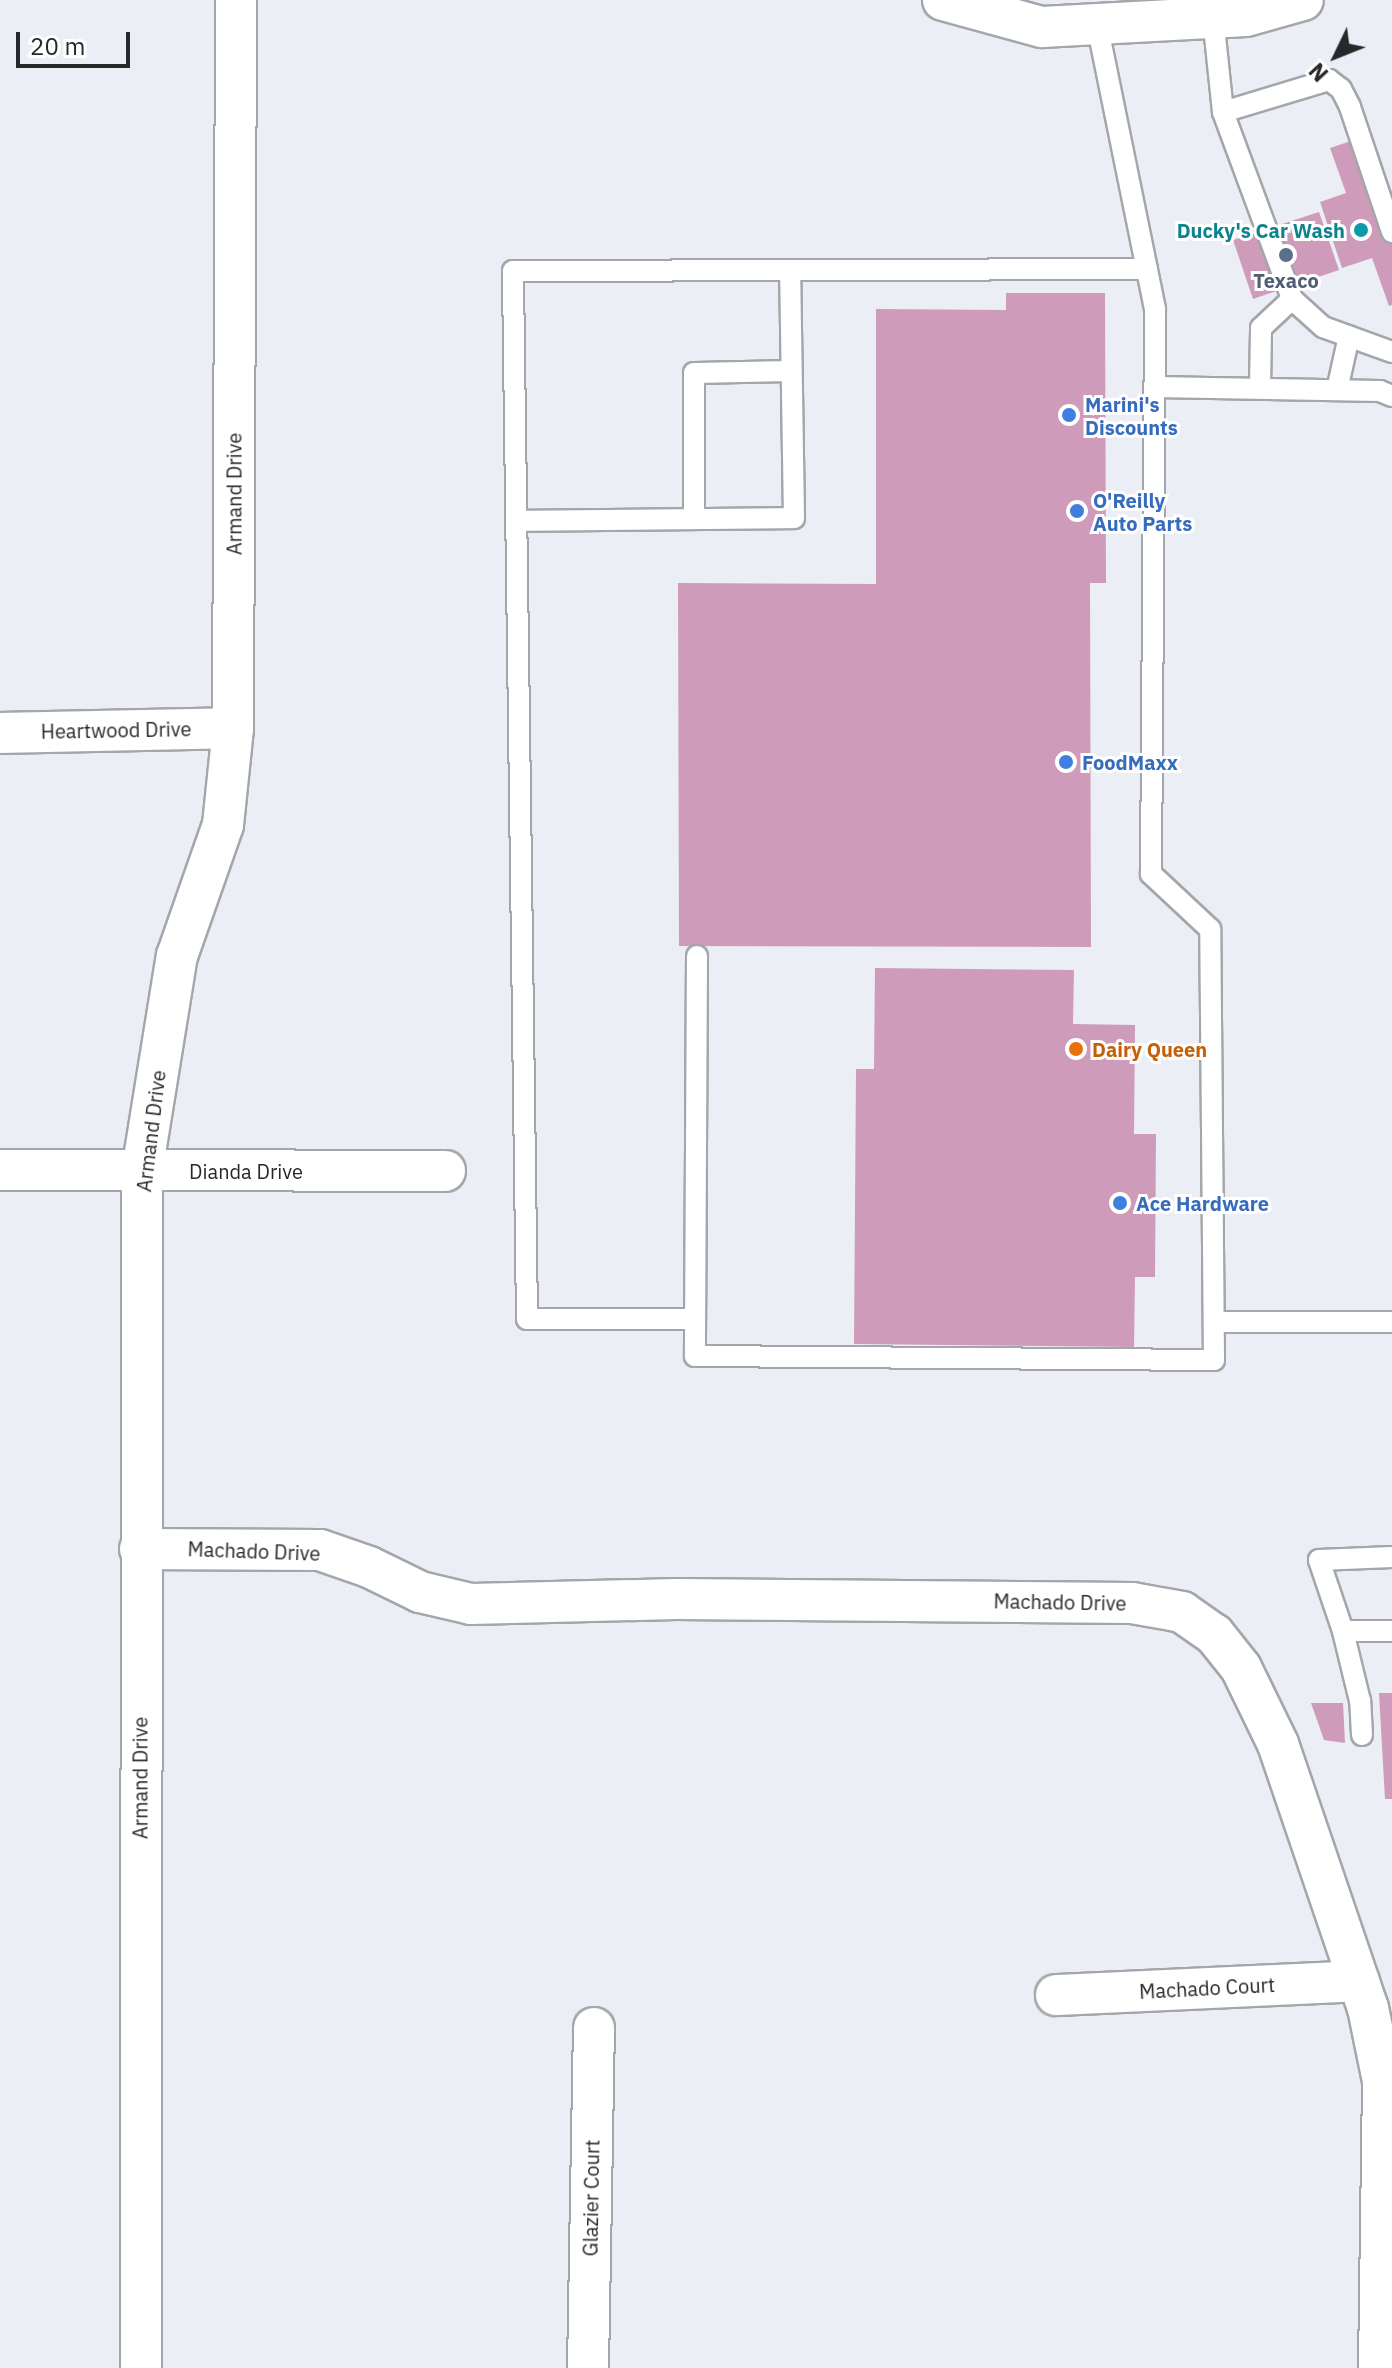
<!DOCTYPE html>
<style>
body{margin:0}
#map{position:relative;width:1392px;height:2368px;overflow:hidden;background:#ebeef4;font-family:"IBM Plex Sans",sans-serif}
div>[style]{position:absolute}
[style*='--x']{left:calc(var(--x)*1px);top:calc(var(--y)*1px);width:calc(var(--w)*1px);rotate:calc(var(--a)*1deg)}
.building>*{inset:0;background:#ce9cba}
.roads{filter:drop-shadow(2px 0 #a3a6ab) drop-shadow(-2px 0 #a3a6ab) drop-shadow(0 2px #a3a6ab) drop-shadow(0 -2px #a3a6ab)}
.lane>*{height:20px;margin:-10px;padding:0 10px;transform-origin:10px;border-radius:10px;background:#fff}
.street>*{height:40px;margin:-20px;padding:0 20px;transform-origin:20px;border-radius:20px;background:#fff}
.dots>*{width:22px;height:22px;translate:-50% -50%;box-sizing:border-box;border:4px solid #fff;border-radius:50%}
span{translate:-50% -50%;white-space:nowrap;text-align:center;line-height:1.15;-webkit-text-stroke:6px #fff;paint-order:stroke}
.culture-label{font-size:20px;color:#0d838f;font-weight:700}
.right{translate:-100% -50%;text-align:right}
.service-label{font-size:20px;color:#4e5e75;font-weight:700}
.shop-label{font-size:20px;color:#366cbe;font-weight:700}
.left{translate:0 -50%;text-align:left}
.street-label{font-size:20px;color:#27282a}
.food-label{font-size:20px;color:#c56008;font-weight:700}
.north{position:absolute;left:1296px;top:16px;width:80px;height:80px;-webkit-text-stroke:6px #fff;paint-order:stroke;rotate:227deg;font-size:22px;font-weight:700;line-height:32px;text-align:center;color:#27282a}
.north::after{content:'';display:block;margin:auto;width:28px;height:36px;background:#27282a;clip-path:polygon(50% 0,100% 100%,50% 72%,0 100%)}
.scale{position:absolute;left:16px;top:32px;width:114px;height:36px;box-sizing:border-box;border:4px solid #27282a;border-top:0;padding-left:10px;font-size:24px;line-height:28px;white-space:nowrap;color:#27282a;-webkit-text-stroke:6px #fff;paint-order:stroke}
</style>
<div id="map">
<div class="building">
<div style="clip-path:polygon(1372px 134px,1392px 193px,1392px 305px,1389px 306px,1372px 258px,1342px 268px,1320px 202px,1346px 193px,1330px 148px)"></div>
<div style="clip-path:polygon(1319px 212px,1339px 270px,1253px 299px,1233px 240px)"></div>
<div style="clip-path:polygon(1006px 293px,1105px 293px,1106px 583px,1090px 583px,1091px 947px,679px 946px,678px 583px,876px 584px,876px 309px,1006px 310px)"></div>
<div style="clip-path:polygon(875px 968px,1074px 970px,1073px 1024px,1135px 1025px,1134px 1134px,1156px 1134px,1155px 1277px,1135px 1277px,1134px 1347px,854px 1344px,856px 1069px,874px 1069px)"></div>
<div style="clip-path:polygon(1379px 1693px,1392px 1693px,1392px 1799px,1385px 1799px)"></div>
<div style="clip-path:polygon(1311px 1703px,1343px 1703px,1345px 1743px,1324px 1740px)"></div>
</div>
<div class="roads">
<div class="lane">
<div style="--x:1213;--y:17;--w:96;--a:84"></div>
<div style="--x:1223;--y:112;--w:199;--a:69.7"></div>
<div style="--x:1292;--y:299;--w:42;--a:42.1"></div>
<div style="--x:1323;--y:327;--w:73;--a:19.9"></div>
<div style="--x:1223;--y:112;--w:111;--a:-16.8"></div>
<div style="--x:1329;--y:80;--w:15;--a:37"></div>
<div style="--x:1341;--y:89;--w:20;--a:63"></div>
<div style="--x:1350;--y:107;--w:132;--a:71.4"></div>
<div style="--x:1155;--y:387;--w:225;--a:1"></div>
<div style="--x:1380;--y:391;--w:13;--a:23"></div>
<div style="--x:1260;--y:388;--w:60;--a:-89"></div>
<div style="--x:1261;--y:328;--w:42;--a:-43.1"></div>
<div style="--x:1337;--y:390;--w:55;--a:-77.5"></div>
<div style="--x:694;--y:519;--w:146;--a:-90"></div>
<div style="--x:694;--y:373;--w:97;--a:-1.2"></div>
<div style="--x:517;--y:521;--w:277;--a:-0.6"></div>
<div style="--x:794;--y:518;--w:248;--a:-90.9"></div>
<div style="--x:697;--y:956;--w:400;--a:90.3"></div>
<div style="--x:695;--y:1356;--w:519;--a:0.44"></div>
<div style="--x:1214;--y:1360;--w:431;--a:-90.5"></div>
<div style="--x:1210;--y:929;--w:81;--a:-137"></div>
<div style="--x:1151;--y:874;--w:565;--a:-89.59"></div>
<div style="--x:1155;--y:309;--w:291;--a:-101.5"></div>
<div style="--x:695;--y:1319;--w:168;--a:180"></div>
<div style="--x:527;--y:1319;--w:1048;--a:-90.77"></div>
<div style="--x:513;--y:271;--w:634;--a:-0.18"></div>
<div style="--x:1214;--y:1322;--w:178;--a:0"></div>
<div style="--x:1343;--y:1631;--w:49;--a:0"></div>
<div style="--x:1362;--y:1735;--w:34;--a:-93"></div>
<div style="--x:1360;--y:1701;--w:72;--a:-103.7"></div>
<div style="--x:1343;--y:1631;--w:75;--a:-108.7"></div>
<div style="--x:1319;--y:1560;--w:73;--a:-2.4"></div>
</div>
<div class="street">
<div style="--x:943;--y:0;--w:103;--a:15.3"></div>
<div style="--x:1042;--y:27;--w:204;--a:-3.1"></div>
<div style="--x:1246;--y:16;--w:59;--a:-15.7"></div>
<div style="--x:0;--y:733;--w:233;--a:-1.2"></div>
<div style="--x:0;--y:1170;--w:445;--a:0.1"></div>
<div style="--x:140;--y:1549;--w:180;--a:0.3"></div>
<div style="--x:320;--y:1550;--w:52;--a:19.1"></div>
<div style="--x:369;--y:1567;--w:57;--a:26.1"></div>
<div style="--x:420;--y:1592;--w:52;--a:13.2"></div>
<div style="--x:471;--y:1604;--w:205;--a:-1.4"></div>
<div style="--x:676;--y:1599;--w:456;--a:0.5"></div>
<div style="--x:1132;--y:1603;--w:51;--a:10.2"></div>
<div style="--x:1182;--y:1612;--w:39;--a:35"></div>
<div style="--x:1214;--y:1634;--w:43;--a:51.5"></div>
<div style="--x:1241;--y:1668;--w:85;--a:64"></div>
<div style="--x:1278;--y:1744;--w:279;--a:71.2"></div>
<div style="--x:1368;--y:2008;--w:75;--a:78.4"></div>
<div style="--x:1383;--y:2081;--w:287;--a:90.8"></div>
<div style="--x:1056;--y:1995;--w:303;--a:-2.6"></div>
<div style="--x:141;--y:2368;--w:1197;--a:-89.95"></div>
<div style="--x:142;--y:1171;--w:218;--a:-80.8"></div>
<div style="--x:177;--y:956;--w:139;--a:-70.7"></div>
<div style="--x:223;--y:825;--w:98;--a:-84.1"></div>
<div style="--x:233;--y:728;--w:728;--a:-89.76"></div>
<div style="--x:588;--y:2368;--w:340;--a:-89"></div>
</div>
</div>
<div class="dots">
<div style="left:1361px;top:230px;background:#0f9aa8"></div>
<div style="left:1286px;top:255px;background:#5c6f8a"></div>
<div style="left:1069px;top:415px;background:#3f7fe0"></div>
<div style="left:1077px;top:511px;background:#3f7fe0"></div>
<div style="left:1066px;top:762px;background:#3f7fe0"></div>
<div style="left:1076px;top:1049px;background:#e8710a"></div>
<div style="left:1120px;top:1203px;background:#3f7fe0"></div>
</div>
<div class="culture-label">
<span class="right" style="left:1345px;top:230px">Ducky's Car Wash</span>
</div>
<div class="service-label">
<span style="left:1286px;top:280px">Texaco</span>
</div>
<div class="shop-label">
<span class="left" style="left:1085px;top:416px">Marini's<br>Discounts</span>
<span class="left" style="left:1093px;top:512px">O'Reilly<br>Auto Parts</span>
<span class="left" style="left:1082px;top:762px">FoodMaxx</span>
<span class="left" style="left:1136px;top:1203px">Ace Hardware</span>
</div>
<div class="street-label">
<span style="left:234px;top:494px;rotate:-90deg">Armand Drive</span>
<span style="left:116px;top:730px;rotate:-1deg">Heartwood Drive</span>
<span style="left:151px;top:1131px;rotate:-83deg">Armand Drive</span>
<span style="left:246px;top:1171px">Dianda Drive</span>
<span style="left:254px;top:1551px;rotate:2deg">Machado Drive</span>
<span style="left:1060px;top:1602px;rotate:1deg">Machado Drive</span>
<span style="left:140px;top:1778px;rotate:-90deg">Armand Drive</span>
<span style="left:1207px;top:1988px;rotate:-3deg">Machado Court</span>
<span style="left:591px;top:2198px;rotate:-89deg">Glazier Court</span>
</div>
<div class="food-label">
<span class="left" style="left:1092px;top:1049px">Dairy Queen</span>
</div>
<div class="north">N</div>
<div class="scale">20 m</div>
</div>
